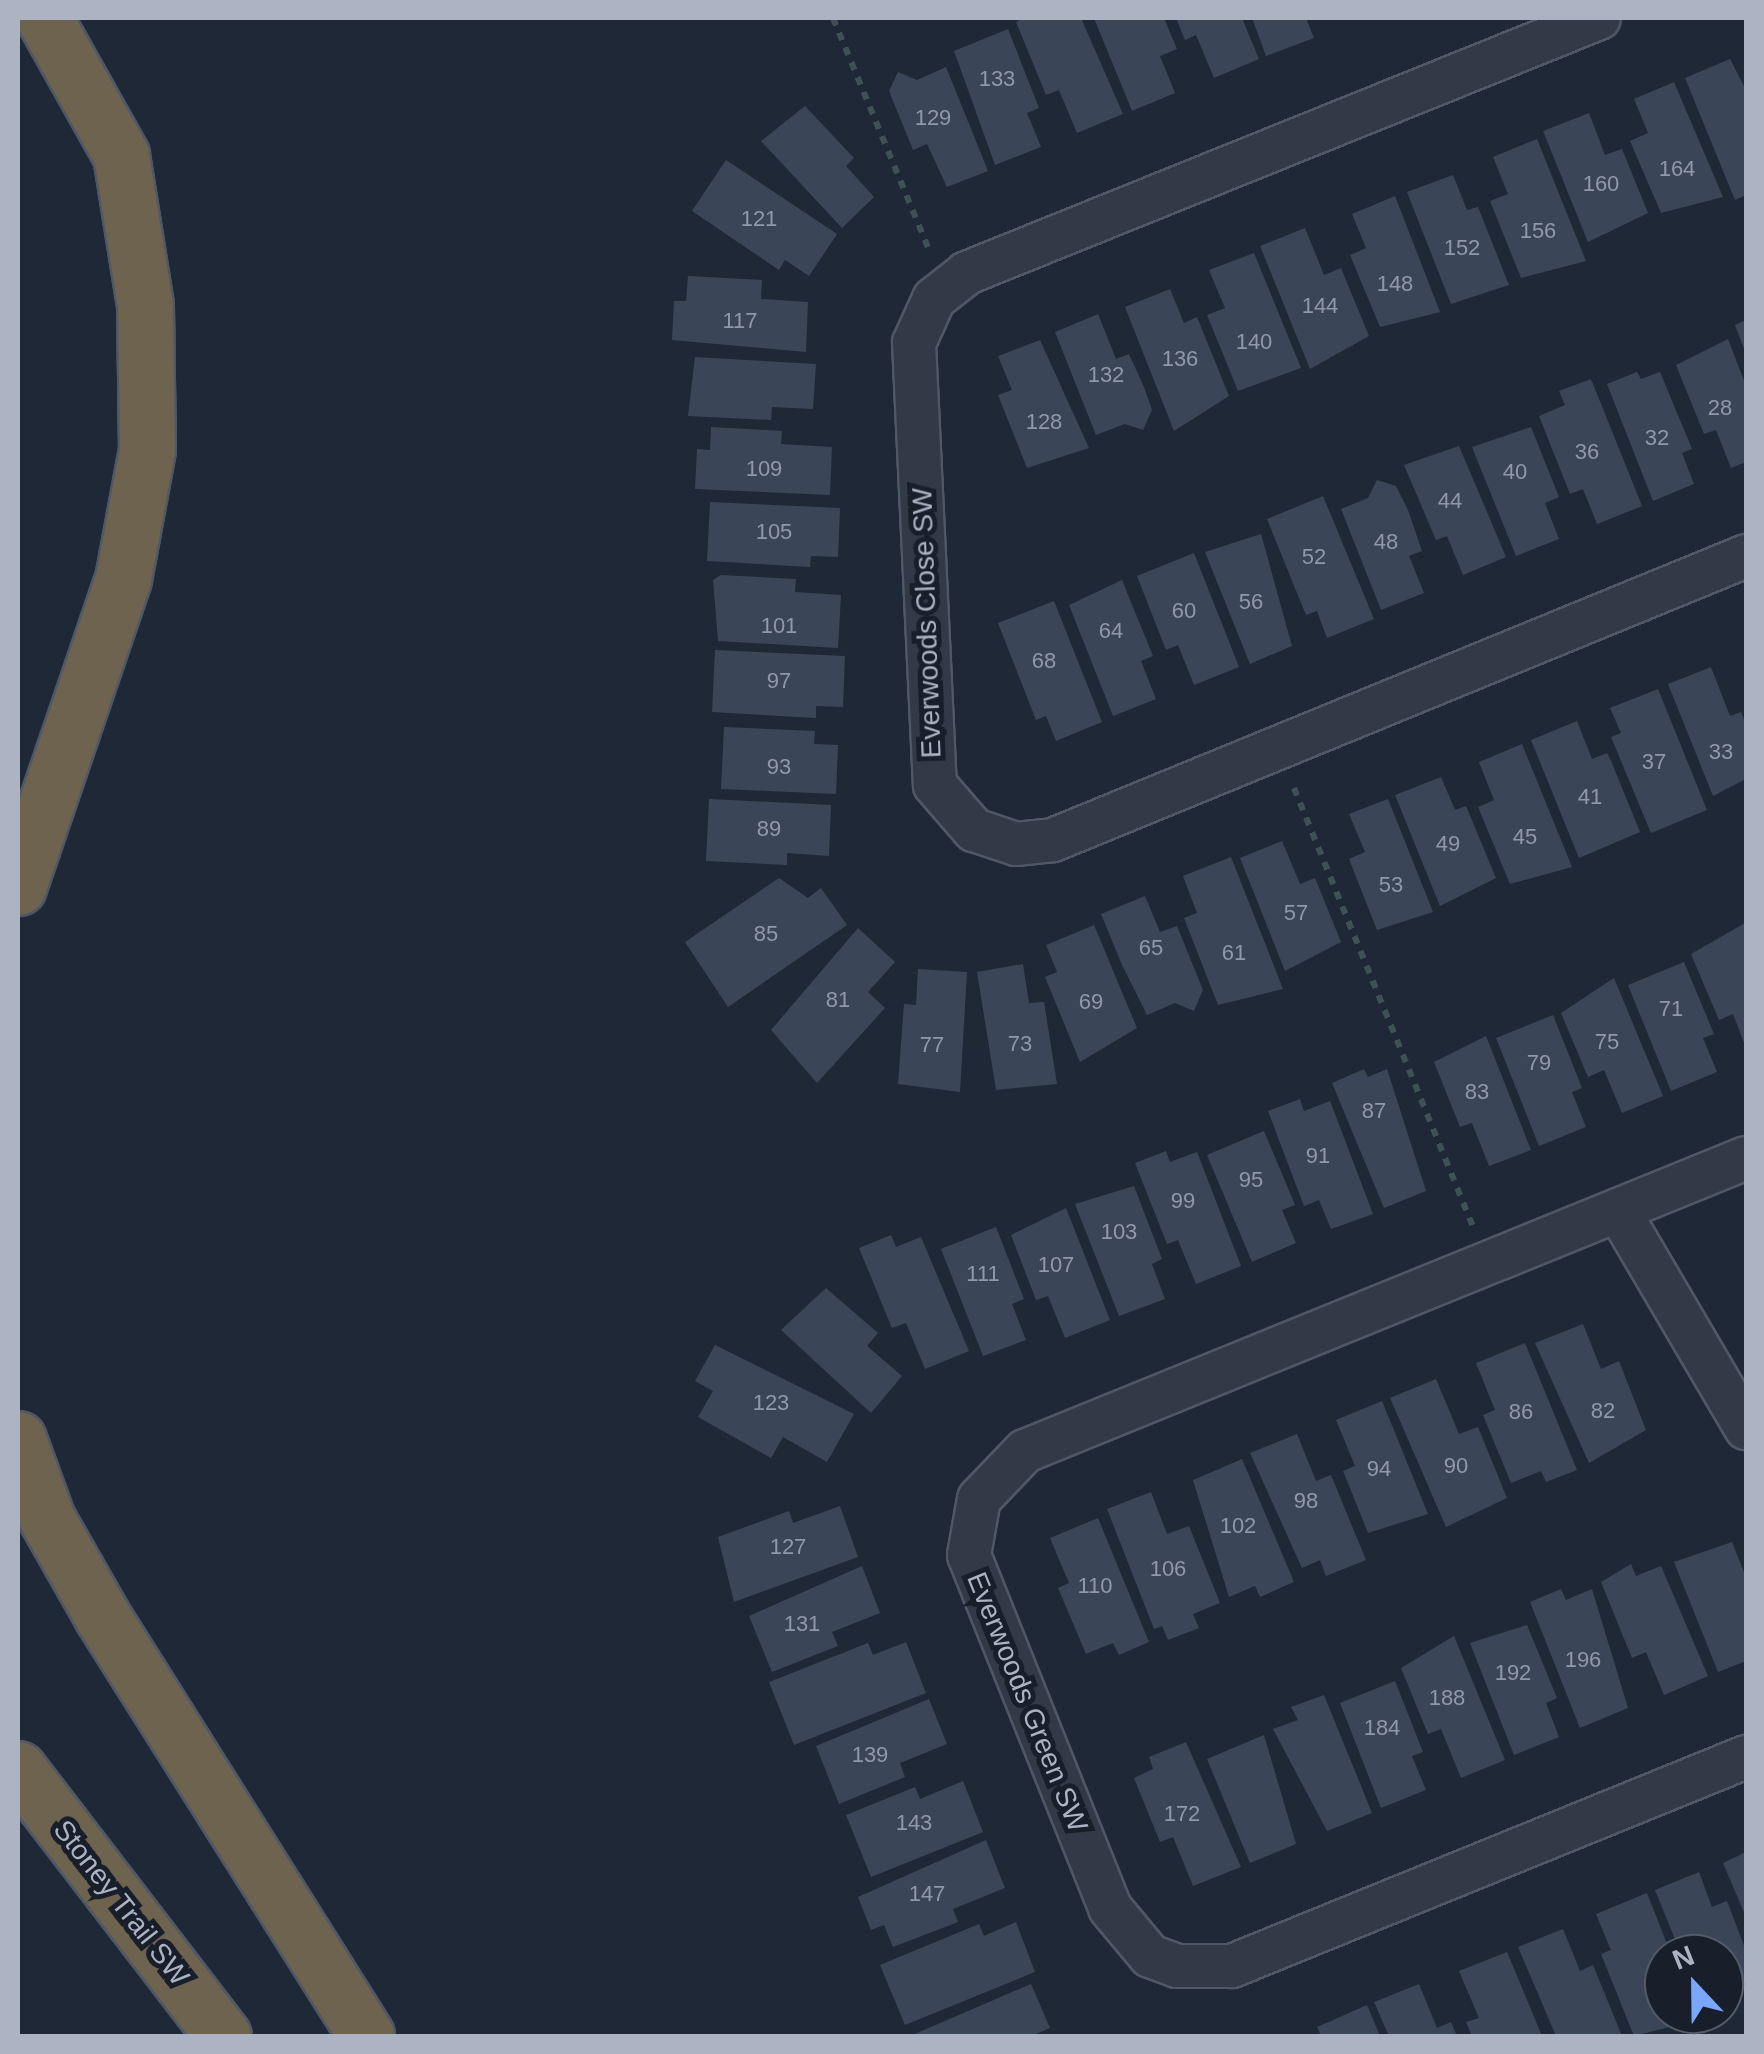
<!DOCTYPE html>
<style>
body{margin:0}
#map{position:relative;width:1764px;height:2054px;overflow:hidden;background:#1f2837;font-family:Helvetica,sans-serif}
div>[style]{position:absolute}
[style*='--x']{left:calc(var(--x)*1px);top:calc(var(--y)*1px);width:calc(var(--w)*1px);rotate:calc(var(--a)*1deg)}
.building>*{inset:0;background:#3a4657}
.path>*{height:6px;margin-top:-3px;transform-origin:0;background:repeating-linear-gradient(90deg,#3e5155 0 8px,transparent 0 16px)}
.roads{filter:drop-shadow(2px 0 #505765) drop-shadow(-2px 0 #505765) drop-shadow(0 2px #505765) drop-shadow(0 -2px #505765)}
.street>*{height:42px;margin:-21px;padding:0 21px;transform-origin:21px;border-radius:21px;background:#323a47}
.highway>*{height:55px;margin:-27.5px;padding:0 27.5px;transform-origin:27.5px;border-radius:27.5px;background:#6d634f}
span{translate:-50% -50%;white-space:nowrap;text-align:center;line-height:1.15;-webkit-text-stroke:10px #181f2b;paint-order:stroke}
.number-label{font-size:22px;color:#9098a9}
.number-label span{-webkit-text-stroke-width:0}
.street-label{font-size:28px;color:#acb4c4}
.frame{position:absolute;inset:0;border:20px solid #acb4c4;pointer-events:none}
.north{position:absolute;left:1644px;top:1934px;width:100px;height:100px;box-sizing:border-box;background:#181f2b;border:2px solid #535b68;border-radius:50%;rotate:338deg;font-size:28px;font-weight:700;line-height:40px;text-align:center;color:#acb4c4}
.north::after{content:'';display:block;margin:auto;width:35px;height:45px;background:#7aa6fb;clip-path:polygon(50% 0,100% 100%,50% 72%,0 100%)}
</style>
<div id="map">
<div class="building">
<div style="clip-path:polygon(1024px 18px,1081px 18px,1123px 114px,1077px 133px,1059px 90px,1046px 95px,1016px 22px)"></div>
<div style="clip-path:polygon(1094px 18px,1164px 18px,1177px 49px,1160px 56px,1175px 93px,1132px 111px)"></div>
<div style="clip-path:polygon(1176px 18px,1242px 18px,1259px 59px,1214px 78px,1196px 35px,1185px 40px)"></div>
<div style="clip-path:polygon(1252px 18px,1306px 18px,1314px 38px,1266px 56px)"></div>
<div style="clip-path:polygon(1008px 29px,1039px 108px,1027px 113px,1041px 147px,995px 165px,954px 51px)"></div>
<div style="clip-path:polygon(1730px 59px,1746px 90px,1746px 195px,1735px 200px,1685px 78px)"></div>
<div style="clip-path:polygon(946px 67px,988px 171px,947px 187px,927px 144px,913px 150px,889px 91px,898px 72px,917px 80px)"></div>
<div style="clip-path:polygon(1674px 82px,1723px 197px,1661px 213px,1630px 141px,1648px 133px,1634px 99px)"></div>
<div style="clip-path:polygon(805px 106px,854px 158px,846px 166px,874px 197px,842px 228px,761px 141px)"></div>
<div style="clip-path:polygon(1589px 113px,1605px 155px,1622px 149px,1648px 213px,1588px 242px,1543px 131px)"></div>
<div style="clip-path:polygon(1537px 139px,1586px 261px,1521px 278px,1490px 201px,1508px 194px,1493px 157px)"></div>
<div style="clip-path:polygon(726px 160px,837px 234px,809px 276px,785px 260px,779px 270px,692px 211px)"></div>
<div style="clip-path:polygon(1453px 175px,1467px 210px,1478px 207px,1509px 285px,1451px 304px,1407px 192px)"></div>
<div style="clip-path:polygon(1395px 196px,1440px 312px,1380px 327px,1350px 255px,1366px 248px,1352px 214px)"></div>
<div style="clip-path:polygon(1305px 228px,1324px 275px,1341px 268px,1369px 336px,1310px 369px,1260px 246px)"></div>
<div style="clip-path:polygon(1254px 253px,1301px 368px,1238px 391px,1207px 315px,1225px 308px,1209px 270px)"></div>
<div style="clip-path:polygon(688px 276px,762px 280px,761px 299px,808px 302px,806px 352px,672px 340px,674px 301px,686px 301px)"></div>
<div style="clip-path:polygon(1170px 289px,1184px 323px,1197px 317px,1229px 396px,1174px 431px,1125px 307px)"></div>
<div style="clip-path:polygon(1098px 314px,1116px 359px,1129px 354px,1144px 387px,1152px 410px,1143px 430px,1125px 424px,1096px 435px,1055px 332px)"></div>
<div style="clip-path:polygon(1746px 320px,1746px 354px,1735px 325px)"></div>
<div style="clip-path:polygon(1728px 339px,1746px 386px,1746px 462px,1731px 468px,1716px 430px,1704px 434px,1676px 365px)"></div>
<div style="clip-path:polygon(1040px 340px,1089px 448px,1027px 468px,998px 395px,1012px 390px,998px 356px)"></div>
<div style="clip-path:polygon(695px 357px,816px 364px,813px 409px,772px 407px,771px 420px,688px 416px)"></div>
<div style="clip-path:polygon(1637px 372px,1641px 379px,1660px 372px,1692px 449px,1682px 453px,1694px 484px,1653px 501px,1607px 384px)"></div>
<div style="clip-path:polygon(1591px 379px,1642px 506px,1597px 524px,1583px 489px,1570px 494px,1539px 416px,1565px 405px,1559px 391px)"></div>
<div style="clip-path:polygon(711px 427px,782px 431px,781px 444px,832px 447px,830px 495px,695px 489px,697px 449px,710px 450px)"></div>
<div style="clip-path:polygon(1531px 427px,1559px 497px,1545px 503px,1559px 539px,1516px 556px,1472px 447px)"></div>
<div style="clip-path:polygon(1459px 446px,1506px 557px,1463px 575px,1447px 536px,1436px 540px,1404px 465px)"></div>
<div style="clip-path:polygon(1377px 480px,1396px 486px,1408px 510px,1422px 551px,1409px 556px,1424px 593px,1381px 610px,1341px 509px,1368px 498px)"></div>
<div style="clip-path:polygon(1323px 496px,1374px 619px,1327px 638px,1317px 611px,1306px 615px,1267px 519px)"></div>
<div style="clip-path:polygon(710px 502px,840px 508px,838px 557px,811px 556px,810px 567px,707px 561px)"></div>
<div style="clip-path:polygon(1261px 534px,1292px 646px,1250px 664px,1205px 552px)"></div>
<div style="clip-path:polygon(1194px 553px,1239px 667px,1194px 685px,1178px 645px,1166px 650px,1137px 576px)"></div>
<div style="clip-path:polygon(721px 575px,796px 579px,795px 592px,841px 595px,838px 648px,718px 641px,713px 580px)"></div>
<div style="clip-path:polygon(1122px 580px,1153px 656px,1141px 661px,1156px 699px,1113px 716px,1069px 605px)"></div>
<div style="clip-path:polygon(1054px 601px,1102px 722px,1056px 741px,1046px 716px,1036px 720px,998px 623px)"></div>
<div style="clip-path:polygon(715px 650px,845px 656px,843px 707px,816px 706px,816px 718px,712px 712px)"></div>
<div style="clip-path:polygon(1711px 667px,1730px 716px,1741px 712px,1746px 725px,1746px 779px,1713px 796px,1668px 684px)"></div>
<div style="clip-path:polygon(1658px 689px,1707px 810px,1651px 833px,1611px 737px,1621px 733px,1610px 708px)"></div>
<div style="clip-path:polygon(1577px 721px,1592px 759px,1607px 753px,1611px 761px,1640px 832px,1579px 858px,1531px 740px)"></div>
<div style="clip-path:polygon(724px 727px,815px 731px,814px 744px,838px 745px,836px 794px,721px 789px)"></div>
<div style="clip-path:polygon(1522px 744px,1572px 867px,1510px 884px,1478px 807px,1494px 800px,1479px 762px)"></div>
<div style="clip-path:polygon(1441px 777px,1455px 810px,1466px 806px,1496px 878px,1440px 906px,1395px 795px)"></div>
<div style="clip-path:polygon(709px 799px,831px 805px,829px 856px,787px 853px,787px 865px,706px 861px)"></div>
<div style="clip-path:polygon(1388px 799px,1433px 912px,1377px 930px,1349px 859px,1365px 852px,1349px 814px)"></div>
<div style="clip-path:polygon(1282px 841px,1300px 884px,1315px 878px,1341px 942px,1285px 971px,1240px 858px)"></div>
<div style="clip-path:polygon(1231px 857px,1283px 989px,1218px 1005px,1184px 918px,1197px 913px,1183px 876px)"></div>
<div style="clip-path:polygon(779px 878px,808px 898px,821px 888px,847px 925px,728px 1007px,685px 942px)"></div>
<div style="clip-path:polygon(1145px 896px,1160px 932px,1177px 926px,1203px 990px,1194px 1011px,1175px 1003px,1147px 1015px,1122px 965px,1101px 914px)"></div>
<div style="clip-path:polygon(1745px 923px,1746px 926px,1746px 1048px,1733px 1014px,1719px 1020px,1691px 954px)"></div>
<div style="clip-path:polygon(1094px 925px,1137px 1028px,1080px 1062px,1045px 977px,1057px 972px,1046px 945px)"></div>
<div style="clip-path:polygon(858px 928px,895px 962px,868px 992px,885px 1008px,817px 1083px,771px 1030px)"></div>
<div style="clip-path:polygon(1684px 962px,1714px 1034px,1703px 1038px,1717px 1072px,1671px 1091px,1628px 985px)"></div>
<div style="clip-path:polygon(1023px 964px,1029px 1003px,1044px 1002px,1057px 1084px,996px 1090px,977px 972px)"></div>
<div style="clip-path:polygon(918px 969px,967px 972px,960px 1092px,898px 1084px,904px 1004px,916px 1005px)"></div>
<div style="clip-path:polygon(1614px 978px,1663px 1096px,1622px 1113px,1604px 1070px,1588px 1077px,1561px 1013px)"></div>
<div style="clip-path:polygon(1553px 1015px,1582px 1088px,1572px 1092px,1586px 1127px,1539px 1146px,1496px 1038px)"></div>
<div style="clip-path:polygon(1486px 1036px,1531px 1150px,1489px 1166px,1472px 1123px,1460px 1127px,1434px 1062px)"></div>
<div style="clip-path:polygon(1364px 1069px,1368px 1077px,1387px 1069px,1426px 1191px,1384px 1208px,1332px 1083px)"></div>
<div style="clip-path:polygon(1300px 1099px,1304px 1111px,1330px 1101px,1373px 1214px,1331px 1229px,1319px 1200px,1304px 1206px,1268px 1111px)"></div>
<div style="clip-path:polygon(1264px 1131px,1295px 1205px,1282px 1210px,1296px 1243px,1252px 1262px,1207px 1155px)"></div>
<div style="clip-path:polygon(1166px 1151px,1170px 1162px,1197px 1152px,1241px 1266px,1196px 1284px,1178px 1240px,1167px 1244px,1135px 1163px)"></div>
<div style="clip-path:polygon(1134px 1186px,1162px 1259px,1152px 1264px,1165px 1299px,1119px 1316px,1075px 1204px)"></div>
<div style="clip-path:polygon(1066px 1208px,1110px 1320px,1065px 1338px,1048px 1296px,1036px 1300px,1011px 1235px)"></div>
<div style="clip-path:polygon(996px 1227px,1024px 1299px,1012px 1304px,1026px 1340px,983px 1356px,941px 1249px)"></div>
<div style="clip-path:polygon(891px 1235px,896px 1247px,921px 1237px,969px 1351px,925px 1369px,906px 1323px,892px 1328px,859px 1248px)"></div>
<div style="clip-path:polygon(826px 1288px,878px 1333px,867px 1346px,902px 1376px,871px 1413px,781px 1330px)"></div>
<div style="clip-path:polygon(1583px 1324px,1601px 1369px,1619px 1361px,1646px 1430px,1589px 1463px,1535px 1343px)"></div>
<div style="clip-path:polygon(1525px 1343px,1577px 1470px,1546px 1482px,1541px 1471px,1511px 1483px,1483px 1415px,1495px 1410px,1476px 1363px)"></div>
<div style="clip-path:polygon(715px 1345px,854px 1414px,827px 1462px,783px 1437px,771px 1458px,698px 1417px,713px 1391px,695px 1381px)"></div>
<div style="clip-path:polygon(1436px 1379px,1459px 1434px,1478px 1427px,1507px 1498px,1446px 1527px,1390px 1398px)"></div>
<div style="clip-path:polygon(1382px 1401px,1428px 1514px,1368px 1533px,1343px 1471px,1355px 1466px,1336px 1420px)"></div>
<div style="clip-path:polygon(1297px 1434px,1316px 1481px,1331px 1475px,1366px 1560px,1326px 1576px,1320px 1560px,1302px 1568px,1250px 1453px)"></div>
<div style="clip-path:polygon(1242px 1459px,1294px 1582px,1260px 1597px,1255px 1586px,1229px 1597px,1193px 1480px)"></div>
<div style="clip-path:polygon(1151px 1492px,1167px 1534px,1189px 1526px,1220px 1603px,1193px 1614px,1199px 1628px,1168px 1640px,1162px 1626px,1154px 1629px,1107px 1509px)"></div>
<div style="clip-path:polygon(840px 1506px,858px 1557px,734px 1602px,718px 1537px,789px 1511px,793px 1523px)"></div>
<div style="clip-path:polygon(1098px 1518px,1149px 1642px,1119px 1655px,1113px 1643px,1086px 1654px,1058px 1588px,1069px 1583px,1050px 1538px)"></div>
<div style="clip-path:polygon(1732px 1542px,1746px 1577px,1746px 1661px,1718px 1672px,1674px 1562px)"></div>
<div style="clip-path:polygon(1631px 1564px,1636px 1576px,1661px 1566px,1708px 1676px,1664px 1695px,1646px 1652px,1632px 1658px,1601px 1582px)"></div>
<div style="clip-path:polygon(862px 1566px,880px 1613px,832px 1632px,838px 1646px,772px 1672px,749px 1616px)"></div>
<div style="clip-path:polygon(1561px 1589px,1566px 1600px,1592px 1589px,1628px 1708px,1580px 1728px,1530px 1602px)"></div>
<div style="clip-path:polygon(1527px 1625px,1557px 1698px,1546px 1703px,1559px 1737px,1514px 1755px,1470px 1643px)"></div>
<div style="clip-path:polygon(1454px 1636px,1505px 1760px,1461px 1778px,1441px 1729px,1428px 1734px,1401px 1668px)"></div>
<div style="clip-path:polygon(906px 1642px,926px 1693px,794px 1745px,769px 1682px,868px 1643px,873px 1655px)"></div>
<div style="clip-path:polygon(1395px 1681px,1423px 1752px,1412px 1756px,1426px 1790px,1381px 1808px,1340px 1703px)"></div>
<div style="clip-path:polygon(1324px 1695px,1372px 1813px,1327px 1831px,1273px 1729px,1298px 1720px,1291px 1707px)"></div>
<div style="clip-path:polygon(929px 1699px,947px 1744px,900px 1763px,905px 1777px,839px 1804px,816px 1746px)"></div>
<div style="clip-path:polygon(1264px 1735px,1296px 1844px,1250px 1863px,1207px 1759px)"></div>
<div style="clip-path:polygon(1186px 1742px,1241px 1867px,1193px 1886px,1173px 1837px,1160px 1842px,1134px 1778px,1153px 1769px,1149px 1757px)"></div>
<div style="clip-path:polygon(963px 1781px,983px 1832px,871px 1877px,846px 1815px,915px 1787px,920px 1799px)"></div>
<div style="clip-path:polygon(986px 1840px,1005px 1888px,953px 1909px,958px 1922px,893px 1947px,884px 1925px,871px 1930px,858px 1897px)"></div>
<div style="clip-path:polygon(1746px 1852px,1746px 1917px,1723px 1863px)"></div>
<div style="clip-path:polygon(1699px 1872px,1712px 1907px,1727px 1901px,1746px 1951px,1746px 1983px,1724px 2001px,1724px 1954px,1681px 1954px,1655px 1890px)"></div>
<div style="clip-path:polygon(1647px 1893px,1671px 1954px,1664px 1954px,1664px 2014px,1697px 2020px,1634px 2036px,1601px 1954px,1611px 1950px,1596px 1914px)"></div>
<div style="clip-path:polygon(1016px 1922px,1035px 1972px,905px 2025px,880px 1965px,979px 1924px,984px 1936px)"></div>
<div style="clip-path:polygon(1563px 1929px,1580px 1971px,1593px 1965px,1622px 2036px,1556px 2036px,1518px 1947px)"></div>
<div style="clip-path:polygon(1507px 1952px,1542px 2036px,1472px 2036px,1466px 2022px,1479px 2018px,1459px 1971px)"></div>
<div style="clip-path:polygon(1031px 1984px,1050px 2028px,1031px 2036px,910px 2036px)"></div>
<div style="clip-path:polygon(1419px 1984px,1437px 2028px,1451px 2022px,1457px 2036px,1389px 2036px,1374px 2002px)"></div>
<div style="clip-path:polygon(1367px 2005px,1380px 2036px,1321px 2036px,1317px 2027px)"></div>
</div>
<div class="path">
<div style="--x:833;--y:18;--w:248;--a:67.5"></div>
<div style="--x:1294;--y:788;--w:472;--a:67.8"></div>
</div>
<div class="roads">
<div class="street">
<div style="--x:1599;--y:18;--w:682;--a:158.03"></div>
<div style="--x:967;--y:273;--w:42;--a:141.8"></div>
<div style="--x:934;--y:299;--w:48;--a:114.4"></div>
<div style="--x:914;--y:343;--w:442;--a:87.3"></div>
<div style="--x:935;--y:785;--w:60;--a:49.1"></div>
<div style="--x:974;--y:830;--w:44;--a:18.4"></div>
<div style="--x:1016;--y:844;--w:37;--a:-6"></div>
<div style="--x:1053;--y:840;--w:749;--a:-22.28"></div>
<div style="--x:1746;--y:1158;--w:778;--a:157.88"></div>
<div style="--x:1025;--y:1451;--w:66;--a:133.8"></div>
<div style="--x:979;--y:1499;--w:57;--a:100.1"></div>
<div style="--x:969;--y:1555;--w:380;--a:68.2"></div>
<div style="--x:1110;--y:1908;--w:62;--a:50.2"></div>
<div style="--x:1150;--y:1956;--w:29;--a:20"></div>
<div style="--x:1177;--y:1966;--w:55;--a:0"></div>
<div style="--x:1232;--y:1966;--w:555;--a:-22.13"></div>
<div style="--x:1618;--y:1210;--w:253;--a:59.6"></div>
</div>
<div class="highway">
<div style="--x:18;--y:887;--w:325;--a:-71.2"></div>
<div style="--x:123;--y:579;--w:132;--a:-79.5"></div>
<div style="--x:147;--y:449;--w:144;--a:-90.8"></div>
<div style="--x:145;--y:305;--w:152;--a:-99.1"></div>
<div style="--x:121;--y:155;--w:157;--a:-119.3"></div>
<div style="--x:18;--y:1439;--w:85;--a:70.1"></div>
<div style="--x:47;--y:1519;--w:112;--a:60.4"></div>
<div style="--x:102;--y:1616;--w:496;--a:57.8"></div>
<div style="--x:18;--y:1769;--w:337;--a:52.5"></div>
</div>
</div>
<div class="number-label">
<span style="left:997px;top:79px">133</span>
<span style="left:933px;top:118px">129</span>
<span style="left:1677px;top:169px">164</span>
<span style="left:1601px;top:184px">160</span>
<span style="left:759px;top:219px">121</span>
<span style="left:1538px;top:231px">156</span>
<span style="left:1462px;top:248px">152</span>
<span style="left:1395px;top:284px">148</span>
<span style="left:1320px;top:306px">144</span>
<span style="left:740px;top:321px">117</span>
<span style="left:1254px;top:342px">140</span>
<span style="left:1180px;top:359px">136</span>
<span style="left:1106px;top:375px">132</span>
<span style="left:1720px;top:408px">28</span>
<span style="left:1044px;top:422px">128</span>
<span style="left:1657px;top:438px">32</span>
<span style="left:1587px;top:452px">36</span>
<span style="left:764px;top:469px">109</span>
<span style="left:1515px;top:472px">40</span>
<span style="left:1450px;top:501px">44</span>
<span style="left:774px;top:532px">105</span>
<span style="left:1386px;top:542px">48</span>
<span style="left:1314px;top:557px">52</span>
<span style="left:1251px;top:602px">56</span>
<span style="left:1184px;top:611px">60</span>
<span style="left:779px;top:626px">101</span>
<span style="left:1111px;top:631px">64</span>
<span style="left:1044px;top:661px">68</span>
<span style="left:779px;top:681px">97</span>
<span style="left:1721px;top:752px">33</span>
<span style="left:1654px;top:762px">37</span>
<span style="left:779px;top:767px">93</span>
<span style="left:1590px;top:797px">41</span>
<span style="left:769px;top:829px">89</span>
<span style="left:1525px;top:837px">45</span>
<span style="left:1448px;top:844px">49</span>
<span style="left:1391px;top:885px">53</span>
<span style="left:1296px;top:913px">57</span>
<span style="left:766px;top:934px">85</span>
<span style="left:1151px;top:948px">65</span>
<span style="left:1234px;top:953px">61</span>
<span style="left:838px;top:1000px">81</span>
<span style="left:1091px;top:1002px">69</span>
<span style="left:1671px;top:1009px">71</span>
<span style="left:1607px;top:1042px">75</span>
<span style="left:1020px;top:1044px">73</span>
<span style="left:932px;top:1045px">77</span>
<span style="left:1539px;top:1063px">79</span>
<span style="left:1477px;top:1092px">83</span>
<span style="left:1374px;top:1111px">87</span>
<span style="left:1318px;top:1156px">91</span>
<span style="left:1251px;top:1180px">95</span>
<span style="left:1183px;top:1201px">99</span>
<span style="left:1119px;top:1232px">103</span>
<span style="left:1056px;top:1265px">107</span>
<span style="left:983px;top:1274px">111</span>
<span style="left:771px;top:1403px">123</span>
<span style="left:1603px;top:1411px">82</span>
<span style="left:1521px;top:1412px">86</span>
<span style="left:1456px;top:1466px">90</span>
<span style="left:1379px;top:1469px">94</span>
<span style="left:1306px;top:1501px">98</span>
<span style="left:1238px;top:1526px">102</span>
<span style="left:788px;top:1547px">127</span>
<span style="left:1168px;top:1569px">106</span>
<span style="left:1095px;top:1586px">110</span>
<span style="left:802px;top:1624px">131</span>
<span style="left:1583px;top:1660px">196</span>
<span style="left:1513px;top:1673px">192</span>
<span style="left:1447px;top:1698px">188</span>
<span style="left:1382px;top:1728px">184</span>
<span style="left:870px;top:1755px">139</span>
<span style="left:1182px;top:1814px">172</span>
<span style="left:914px;top:1823px">143</span>
<span style="left:927px;top:1894px">147</span>
</div>
<div class="street-label">
<span style="left:927px;top:623px;rotate:-92deg">Everwoods Close SW</span>
<span style="left:1027px;top:1702px;rotate:68deg">Everwoods Green SW</span>
<span style="left:121px;top:1903px;rotate:52deg">Stoney Trail SW</span>
</div>
<div class="frame"></div>
<div class="north">N</div>
</div>
